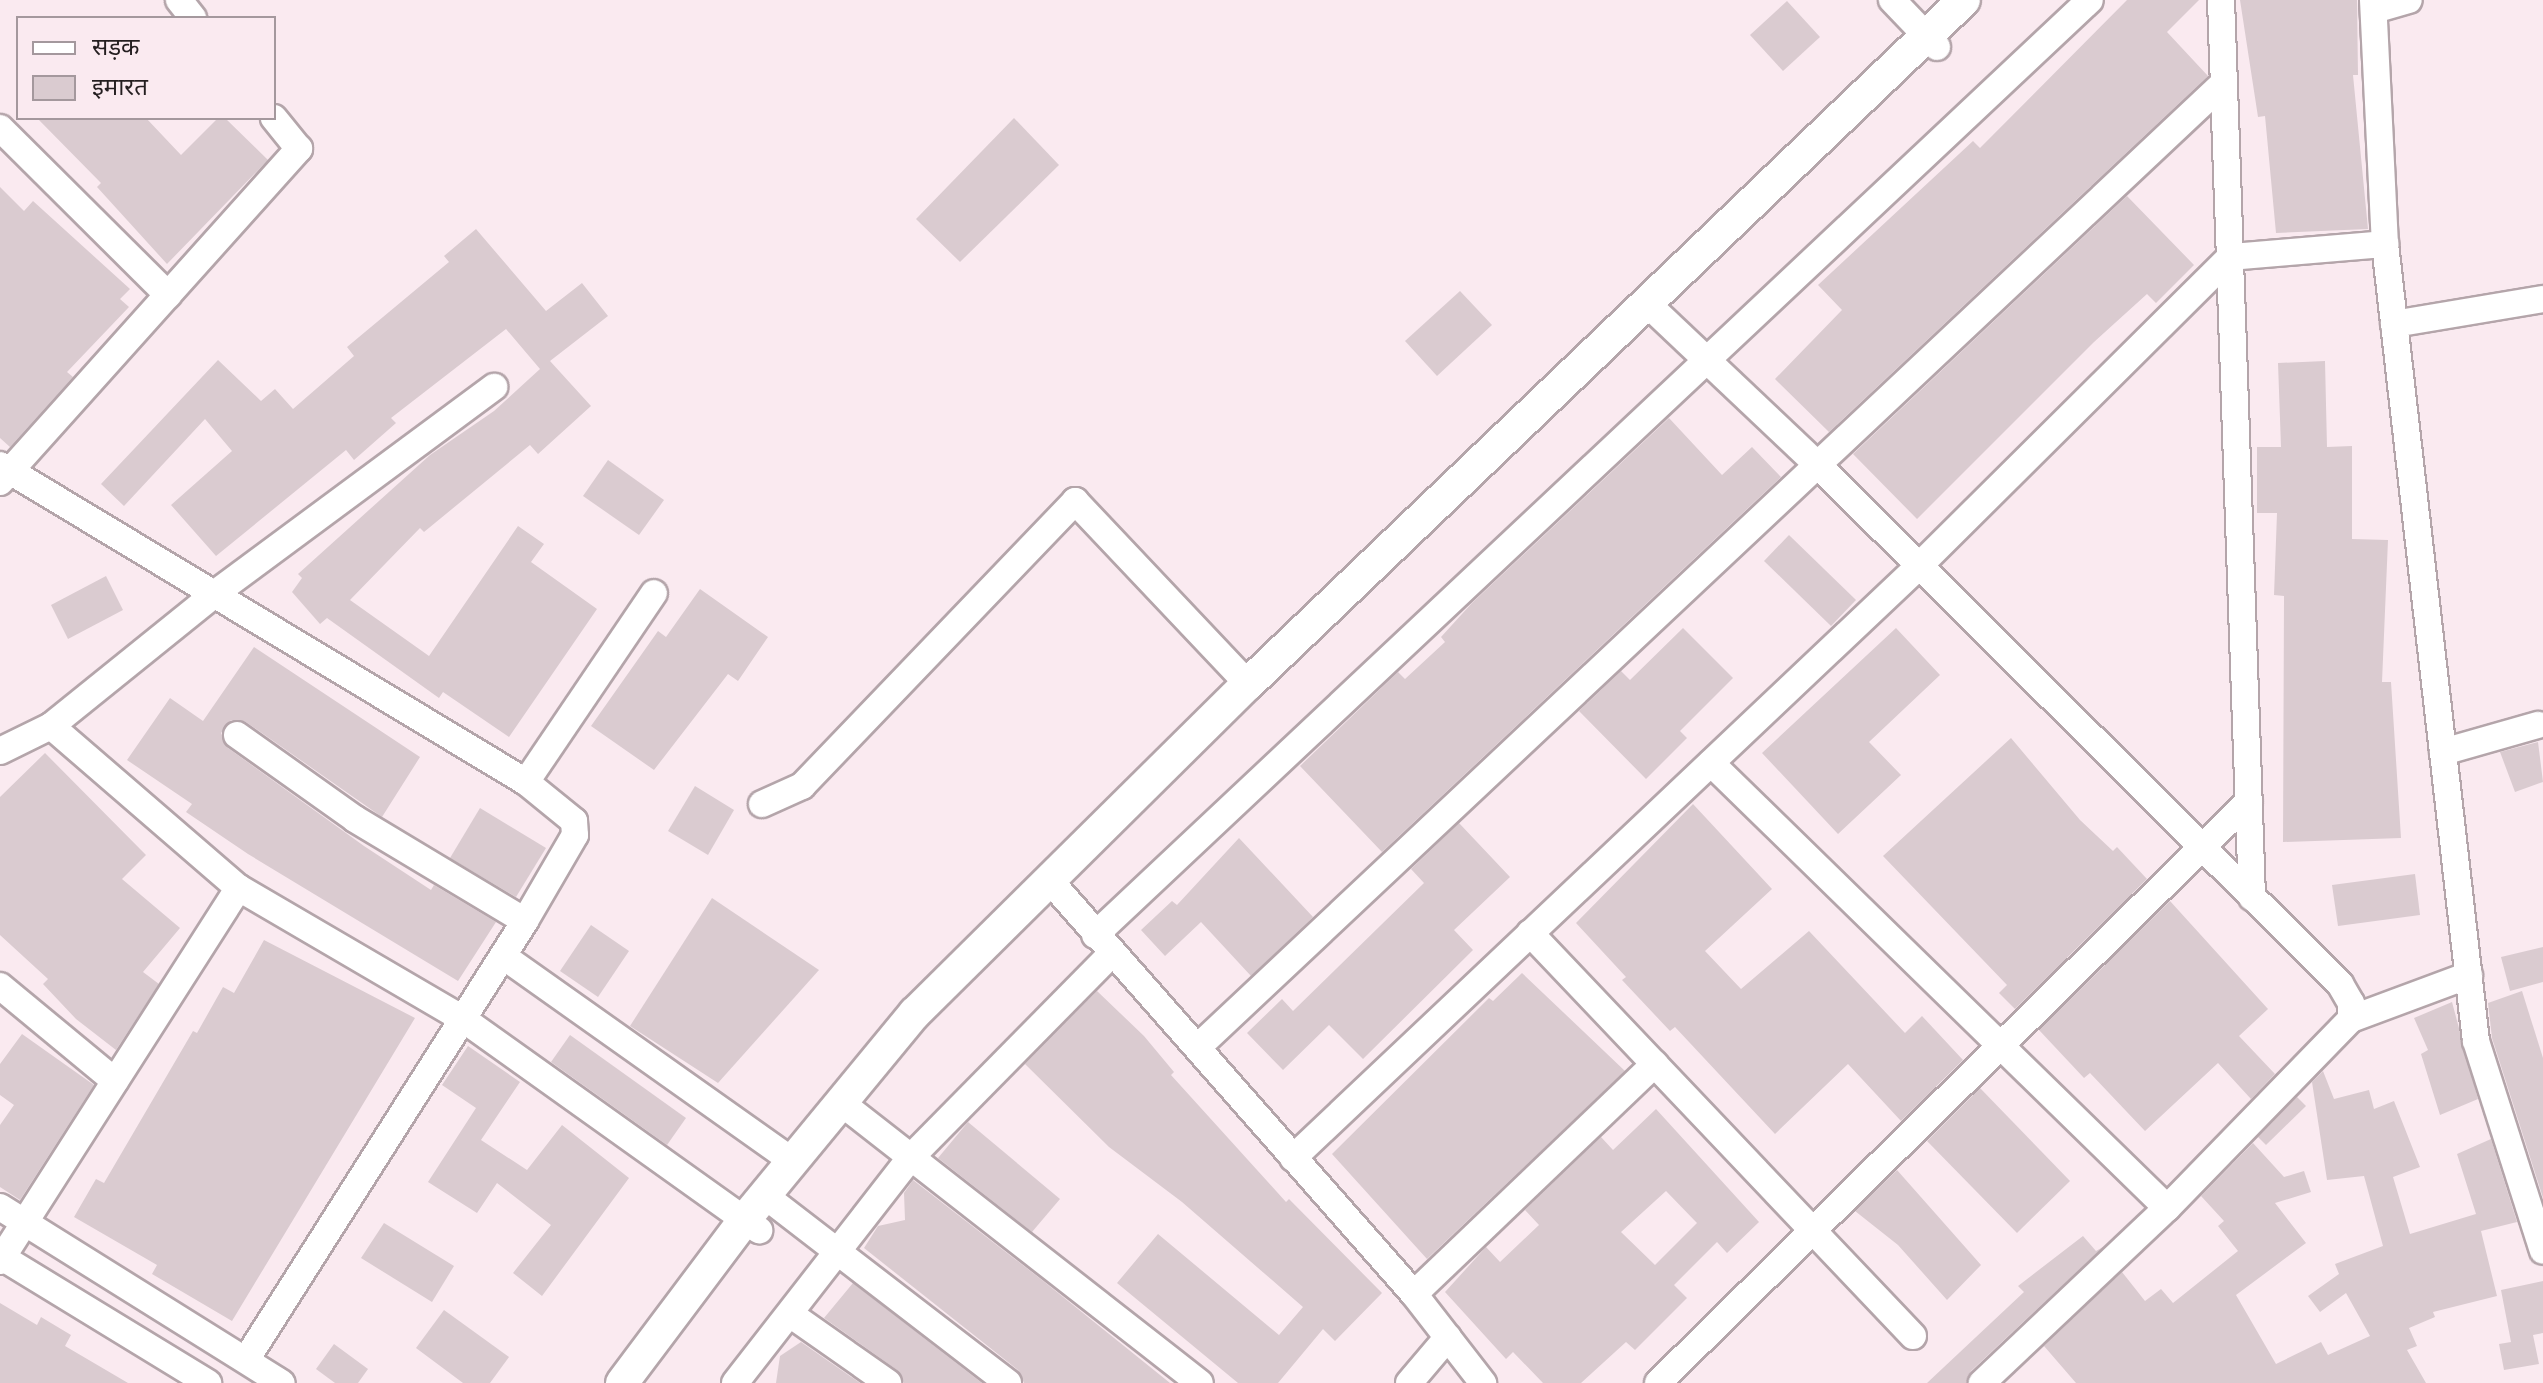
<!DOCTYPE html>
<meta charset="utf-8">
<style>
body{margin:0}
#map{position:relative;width:2543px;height:1383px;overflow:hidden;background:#faeaf0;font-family:Raleway,"Noto Sans Devanagari",sans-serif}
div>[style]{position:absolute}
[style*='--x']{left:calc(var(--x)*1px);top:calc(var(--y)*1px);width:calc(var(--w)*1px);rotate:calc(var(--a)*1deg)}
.building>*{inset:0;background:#dacbd0}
.roads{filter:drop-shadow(2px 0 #b4a5aa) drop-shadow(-2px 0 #b4a5aa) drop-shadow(0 2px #b4a5aa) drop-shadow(0 -2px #b4a5aa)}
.minor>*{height:26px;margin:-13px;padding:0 13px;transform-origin:13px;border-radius:13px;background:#fff}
.major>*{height:32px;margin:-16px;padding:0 16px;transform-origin:16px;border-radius:16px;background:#fff}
span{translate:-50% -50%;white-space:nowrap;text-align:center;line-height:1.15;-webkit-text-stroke:6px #faeaf0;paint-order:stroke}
.legend{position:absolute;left:16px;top:16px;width:260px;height:104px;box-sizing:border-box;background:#faeaf0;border:2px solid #a4989d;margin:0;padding:10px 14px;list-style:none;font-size:24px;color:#241e20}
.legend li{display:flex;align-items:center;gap:16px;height:40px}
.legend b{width:40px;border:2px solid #a4989d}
</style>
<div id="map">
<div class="building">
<div style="clip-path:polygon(2127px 0,2199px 0,2167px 32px,2208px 76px,1829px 432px,1775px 379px,1842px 310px,1818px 285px,1973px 141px,1980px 148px)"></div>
<div style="clip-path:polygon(2240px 0,2357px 0,2358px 75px,2353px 75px,2368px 229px,2276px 233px,2265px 116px,2258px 117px)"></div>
<div style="clip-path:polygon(1787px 1px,1820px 37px,1783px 71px,1750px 35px)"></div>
<div style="clip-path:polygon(37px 118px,146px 118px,181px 155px,218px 118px,225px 118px,268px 160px,167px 264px,97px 187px,101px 183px)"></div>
<div style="clip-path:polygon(1014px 118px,1059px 165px,960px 262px,916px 219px)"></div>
<div style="clip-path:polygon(0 187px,24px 211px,33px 201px,130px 289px,120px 299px,129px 307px,67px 372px,73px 377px,10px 447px,0 438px)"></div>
<div style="clip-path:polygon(2127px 196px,2194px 265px,2156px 303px,2147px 294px,2094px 342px,1917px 519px,1853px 454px)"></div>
<div style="clip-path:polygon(476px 229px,546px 311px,582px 283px,608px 316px,550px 361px,591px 406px,538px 454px,530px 445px,424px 532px,420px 528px,350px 600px,429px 656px,518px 526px,544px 544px,531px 562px,597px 609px,509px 737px,443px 692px,439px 698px,327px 618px,320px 624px,292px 592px,302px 578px,298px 574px,430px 455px,494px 411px,540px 369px,506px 329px,391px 418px,396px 423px,354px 460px,346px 450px,216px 556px,171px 505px,232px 451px,205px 419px,124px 506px,101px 484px,218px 360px,261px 401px,275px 389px,293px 409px,354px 356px,347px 347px,449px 262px,444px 256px)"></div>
<div style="clip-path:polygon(1460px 291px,1492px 325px,1437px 376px,1405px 341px)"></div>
<div style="clip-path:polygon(2325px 361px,2327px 447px,2352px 446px,2352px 539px,2388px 540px,2382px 682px,2391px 682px,2401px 838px,2283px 842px,2284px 596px,2274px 595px,2277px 513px,2257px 513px,2257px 447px,2281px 447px,2278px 363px)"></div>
<div style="clip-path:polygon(1669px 418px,1722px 475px,1752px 447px,1781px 477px,1382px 852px,1300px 766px,1398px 672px,1405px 679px,1445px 642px,1441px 637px,1472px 603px)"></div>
<div style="clip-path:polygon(608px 460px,664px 500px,639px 535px,583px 496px)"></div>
<div style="clip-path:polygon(1789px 535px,1856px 600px,1831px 626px,1764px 561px)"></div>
<div style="clip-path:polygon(106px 576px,123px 610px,68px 639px,51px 605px)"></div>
<div style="clip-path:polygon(700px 589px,768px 637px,738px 681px,728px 674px,654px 770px,591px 726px,658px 631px,666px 637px)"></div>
<div style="clip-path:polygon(1683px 628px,1733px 678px,1680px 731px,1687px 738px,1646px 779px,1579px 711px,1621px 671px,1630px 680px)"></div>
<div style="clip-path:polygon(1896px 628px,1940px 675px,1869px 742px,1901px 775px,1838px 834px,1762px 753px)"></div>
<div style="clip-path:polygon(254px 647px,420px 757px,382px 817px,246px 722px,231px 720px,221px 733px,228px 748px,364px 846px,431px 890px,434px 885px,496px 922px,458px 981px,248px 854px,186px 812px,192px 804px,127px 760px,170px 698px,203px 721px)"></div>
<div style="clip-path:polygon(2011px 738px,2080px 820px,2113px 851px,2117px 847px,2147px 879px,2015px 1009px,1999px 993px,2007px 985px,1883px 856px)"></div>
<div style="clip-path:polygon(2538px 742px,2543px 782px,2515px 792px,2500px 752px)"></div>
<div style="clip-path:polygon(45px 753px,146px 855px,122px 879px,180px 928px,143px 972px,159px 984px,116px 1050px,76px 1019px,43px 984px,48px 979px,0 935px,0 797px)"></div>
<div style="clip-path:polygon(695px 786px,734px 810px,708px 855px,668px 831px)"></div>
<div style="clip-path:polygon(1693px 804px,1772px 889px,1705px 951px,1741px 989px,1809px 931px,1905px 1033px,1922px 1016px,1963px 1060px,1901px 1121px,1848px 1064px,1775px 1134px,1675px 1027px,1670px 1031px,1622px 980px,1626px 977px,1576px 923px)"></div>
<div style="clip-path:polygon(480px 808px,546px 848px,516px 897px,450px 858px)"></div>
<div style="clip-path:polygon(1459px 823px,1510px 877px,1454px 930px,1473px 950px,1363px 1059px,1329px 1025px,1283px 1070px,1247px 1033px,1282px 999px,1293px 1011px,1424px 883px,1411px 869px)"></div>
<div style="clip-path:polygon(1239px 838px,1313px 917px,1251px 976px,1201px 922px,1165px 956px,1141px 930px,1172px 901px,1177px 905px)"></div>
<div style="clip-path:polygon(2415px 874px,2420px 915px,2338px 926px,2332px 885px)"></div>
<div style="clip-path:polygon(712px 898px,819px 970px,718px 1083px,630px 1026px)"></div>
<div style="clip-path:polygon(2170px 901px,2268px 1009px,2239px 1036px,2275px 1074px,2251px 1099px,2218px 1063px,2145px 1131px,2090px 1073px,2084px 1078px,2039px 1030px)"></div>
<div style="clip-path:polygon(591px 925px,629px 951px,598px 997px,560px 971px)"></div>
<div style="clip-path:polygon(264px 940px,415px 1018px,232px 1321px,152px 1274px,157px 1265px,74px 1217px,96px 1179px,104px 1183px,193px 1031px,197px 1033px,223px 987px,234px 993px)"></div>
<div style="clip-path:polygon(2543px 947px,2543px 982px,2510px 991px,2501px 957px)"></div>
<div style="clip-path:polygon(1522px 973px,1625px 1071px,1427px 1259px,1332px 1154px,1489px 998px,1493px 1001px)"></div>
<div style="clip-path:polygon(1097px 991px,1144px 1036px,1174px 1072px,1171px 1075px,1286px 1202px,1289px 1199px,1382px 1293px,1335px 1341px,1323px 1329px,1278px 1383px,1238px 1383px,1117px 1283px,1158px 1234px,1279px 1335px,1303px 1307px,1182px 1202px,1109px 1147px,1025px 1064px)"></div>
<div style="clip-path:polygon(2522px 991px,2543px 1058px,2543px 1198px,2492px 1038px,2488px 1003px)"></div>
<div style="clip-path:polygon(2452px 1002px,2478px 1099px,2440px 1115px,2421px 1054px,2428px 1050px,2414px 1018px)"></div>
<div style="clip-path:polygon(22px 1034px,94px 1085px,20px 1200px,0 1187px,0 1125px,14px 1105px,0 1095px,0 1064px)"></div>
<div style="clip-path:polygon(570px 1035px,686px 1118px,667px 1145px,551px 1062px)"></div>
<div style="clip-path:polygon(468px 1046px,520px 1082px,481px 1140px,527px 1170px,562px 1125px,629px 1178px,542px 1296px,513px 1273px,551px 1225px,497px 1183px,477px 1213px,428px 1182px,476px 1108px,442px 1085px)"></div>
<div style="clip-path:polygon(2323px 1071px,2334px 1099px,2369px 1090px,2374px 1109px,2394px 1101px,2420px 1167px,2393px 1177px,2410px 1234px,2476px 1214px,2457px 1154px,2491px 1139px,2517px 1222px,2481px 1231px,2497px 1296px,2433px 1312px,2435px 1317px,2409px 1328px,2417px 1346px,2407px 1350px,2426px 1383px,2076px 1383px,2044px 1346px,2122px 1272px,2145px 1301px,2161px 1289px,2173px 1303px,2238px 1251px,2218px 1226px,2224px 1221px,2201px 1196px,2253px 1143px,2284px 1177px,2304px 1171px,2311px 1192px,2275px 1203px,2306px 1243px,2236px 1295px,2276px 1364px,2321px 1342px,2328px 1355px,2370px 1336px,2346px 1293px,2320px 1312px,2308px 1296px,2339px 1274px,2335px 1264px,2383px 1246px,2364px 1176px,2327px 1180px,2312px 1082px)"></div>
<div style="clip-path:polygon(1980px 1088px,2070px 1181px,2017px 1233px,1927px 1141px)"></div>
<div style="clip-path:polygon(2297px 1097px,2306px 1106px,2266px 1145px,2258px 1137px)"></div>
<div style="clip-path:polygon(evenodd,1656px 1109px,1759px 1222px,1727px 1253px,1717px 1242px,1674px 1285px,1687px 1298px,1635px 1350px,1626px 1342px,1581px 1383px,1543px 1383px,1513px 1352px,1506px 1359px,1445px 1292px,1486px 1247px,1500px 1262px,1539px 1225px,1525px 1210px,1601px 1137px,1613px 1150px,1656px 1109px,1666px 1191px,1697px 1223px,1655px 1265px,1621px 1232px,1666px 1191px)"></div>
<div style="clip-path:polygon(968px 1122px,1060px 1199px,1032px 1232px,938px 1158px)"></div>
<div style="clip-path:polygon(1897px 1170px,1981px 1265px,1947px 1300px,1898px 1245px,1855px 1211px)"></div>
<div style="clip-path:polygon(913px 1180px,1042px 1280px,1170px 1383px,1024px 1383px,1018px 1370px,864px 1248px,878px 1226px,905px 1220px,904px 1193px)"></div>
<div style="clip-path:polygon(384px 1223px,454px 1266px,432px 1302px,361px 1258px)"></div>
<div style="clip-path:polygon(2083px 1236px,2096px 1251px,2103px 1247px,1971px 1371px,1966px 1383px,1927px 1383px,2024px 1292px,2018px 1286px)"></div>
<div style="clip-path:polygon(2543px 1281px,2543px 1333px,2533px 1335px,2539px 1364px,2504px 1370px,2499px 1344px,2511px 1342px,2501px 1290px)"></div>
<div style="clip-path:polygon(853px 1283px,982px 1383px,904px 1383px,897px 1370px,824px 1318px)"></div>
<div style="clip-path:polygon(0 1303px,37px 1325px,41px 1317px,71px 1335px,65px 1346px,128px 1383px,0 1383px)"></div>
<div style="clip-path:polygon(444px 1310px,509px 1357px,490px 1383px,463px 1383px,416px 1348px)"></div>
<div style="clip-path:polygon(801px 1342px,860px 1383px,776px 1383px,780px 1356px)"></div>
<div style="clip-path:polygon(334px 1344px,368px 1369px,358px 1383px,335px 1383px,316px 1369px)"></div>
</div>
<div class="roads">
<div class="minor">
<div style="--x:179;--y:0;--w:23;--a:52"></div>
<div style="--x:1892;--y:0;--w:65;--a:46.2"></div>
<div style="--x:2221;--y:0;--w:898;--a:88.02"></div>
<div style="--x:2373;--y:0;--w:244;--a:87.2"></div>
<div style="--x:2385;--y:244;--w:802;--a:83.49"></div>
<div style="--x:2476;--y:1041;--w:220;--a:72.3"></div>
<div style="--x:2374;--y:10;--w:36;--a:-16"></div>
<div style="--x:0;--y:128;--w:237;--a:44.8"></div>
<div style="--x:1658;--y:314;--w:221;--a:43.4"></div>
<div style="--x:1819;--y:466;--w:735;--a:44.83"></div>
<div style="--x:2340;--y:984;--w:22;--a:60"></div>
<div style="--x:2351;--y:1003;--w:16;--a:90"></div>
<div style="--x:2351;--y:1019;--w:264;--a:134.2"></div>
<div style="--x:2167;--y:1208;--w:255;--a:136.6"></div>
<div style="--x:2394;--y:324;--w:151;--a:-9.5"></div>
<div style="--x:0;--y:465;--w:614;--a:31.08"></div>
<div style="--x:526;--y:782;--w:62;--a:39.1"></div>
<div style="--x:574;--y:821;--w:14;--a:86"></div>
<div style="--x:575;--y:835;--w:99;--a:120.2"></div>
<div style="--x:525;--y:921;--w:520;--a:122.44"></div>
<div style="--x:0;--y:482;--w:448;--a:-48.1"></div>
<div style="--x:299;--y:149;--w:40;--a:-129"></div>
<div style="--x:51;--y:726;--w:248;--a:40.8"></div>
<div style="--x:239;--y:888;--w:259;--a:30.3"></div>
<div style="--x:463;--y:1019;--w:364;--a:35.5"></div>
<div style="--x:237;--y:735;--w:145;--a:35.4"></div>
<div style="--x:355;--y:819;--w:198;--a:31"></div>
<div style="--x:0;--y:751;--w:57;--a:-26.1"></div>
<div style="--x:51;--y:726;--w:213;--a:-38.9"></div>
<div style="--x:217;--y:592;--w:345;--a:-36.5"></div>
<div style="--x:2443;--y:752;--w:99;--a:-15.9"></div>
<div style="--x:1711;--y:763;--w:637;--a:44.3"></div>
<div style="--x:526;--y:782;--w:228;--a:-55.9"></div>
<div style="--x:762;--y:804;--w:44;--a:-24.2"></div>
<div style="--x:802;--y:786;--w:395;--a:-46.2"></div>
<div style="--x:1075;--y:501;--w:252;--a:46.6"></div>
<div style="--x:1051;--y:882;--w:549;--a:48.62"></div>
<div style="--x:1414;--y:1294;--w:113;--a:52.2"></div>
<div style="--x:1530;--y:933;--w:556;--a:46.46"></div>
<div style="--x:1095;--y:935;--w:1365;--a:-43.22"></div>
<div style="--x:503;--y:956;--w:354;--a:35.3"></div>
<div style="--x:0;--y:986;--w:149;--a:39.6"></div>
<div style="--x:2351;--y:1019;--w:126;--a:-20.4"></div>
<div style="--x:1198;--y:1047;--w:1408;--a:-43.22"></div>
<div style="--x:853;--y:1112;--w:440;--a:38"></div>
<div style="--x:1293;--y:1158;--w:862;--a:-43.4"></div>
<div style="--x:1919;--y:566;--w:438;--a:-44.8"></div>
<div style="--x:2230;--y:257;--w:156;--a:-4.8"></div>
<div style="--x:764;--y:1195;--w:308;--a:37.6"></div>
<div style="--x:0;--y:1207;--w:332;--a:32"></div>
<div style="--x:0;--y:1256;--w:244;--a:31.4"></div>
<div style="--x:0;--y:1261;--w:443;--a:-57.4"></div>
<div style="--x:1414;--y:1294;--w:333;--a:-43.7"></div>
<div style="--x:790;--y:1314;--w:120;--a:35.1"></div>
<div style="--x:735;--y:1383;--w:286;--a:-52.1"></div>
<div style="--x:911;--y:1157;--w:286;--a:-45.4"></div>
<div style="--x:1409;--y:1383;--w:60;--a:-49.7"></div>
<div style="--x:1658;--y:1383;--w:829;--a:-44.56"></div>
</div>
<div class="major">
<div style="--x:622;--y:1383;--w:205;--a:-53.1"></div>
<div style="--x:745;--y:1219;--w:267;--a:-50.5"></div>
<div style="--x:915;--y:1013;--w:468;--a:-44.7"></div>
<div style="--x:1248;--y:684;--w:990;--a:-43.69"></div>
</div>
</div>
<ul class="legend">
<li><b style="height:10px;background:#fff"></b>सड़क</li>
<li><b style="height:22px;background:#dacbd0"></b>इमारत</li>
</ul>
</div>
